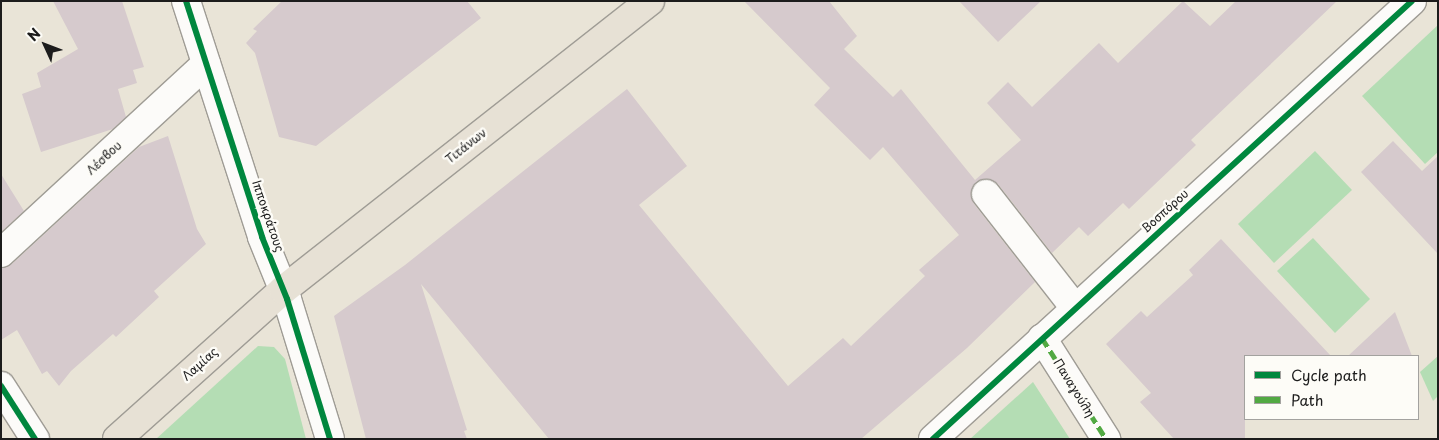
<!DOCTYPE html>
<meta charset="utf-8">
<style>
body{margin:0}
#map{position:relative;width:1439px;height:440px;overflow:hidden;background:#e9e4d7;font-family:"Playpen Sans",sans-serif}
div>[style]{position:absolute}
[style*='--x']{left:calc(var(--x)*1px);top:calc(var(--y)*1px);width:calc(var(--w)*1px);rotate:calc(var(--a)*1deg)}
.green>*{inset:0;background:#b4ddb4}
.building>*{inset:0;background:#d6cacd}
.roads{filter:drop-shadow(1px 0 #9f9c95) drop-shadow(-1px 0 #9f9c95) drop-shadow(0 1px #9f9c95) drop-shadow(0 -1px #9f9c95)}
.minor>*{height:28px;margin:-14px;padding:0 14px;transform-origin:14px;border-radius:14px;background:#fcfbf9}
.major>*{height:28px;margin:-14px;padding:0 14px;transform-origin:14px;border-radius:14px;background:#e7e1d5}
.quiet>*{height:5px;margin-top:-2.5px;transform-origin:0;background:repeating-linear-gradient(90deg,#52a943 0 10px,transparent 0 15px)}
.cycleway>*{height:6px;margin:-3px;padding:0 3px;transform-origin:3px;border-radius:3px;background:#00873e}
span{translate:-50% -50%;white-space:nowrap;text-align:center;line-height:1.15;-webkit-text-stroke:5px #fdfcf7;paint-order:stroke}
.street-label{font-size:12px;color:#1c1c1c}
.frame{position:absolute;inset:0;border:2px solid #1c1c1c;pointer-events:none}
.legend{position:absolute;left:1244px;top:355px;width:175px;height:65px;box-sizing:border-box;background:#fdfcf7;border:1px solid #a3a29f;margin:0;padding:6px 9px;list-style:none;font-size:15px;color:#1c1c1c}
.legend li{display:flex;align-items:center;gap:10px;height:25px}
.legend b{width:25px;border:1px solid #a3a29f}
.north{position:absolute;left:20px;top:20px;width:50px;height:50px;-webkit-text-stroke:4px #fdfcf7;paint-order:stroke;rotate:313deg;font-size:14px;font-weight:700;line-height:20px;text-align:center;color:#1c1c1c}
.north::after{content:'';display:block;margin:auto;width:18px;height:22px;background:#1c1c1c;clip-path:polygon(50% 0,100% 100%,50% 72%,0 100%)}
</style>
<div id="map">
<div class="green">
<div style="clip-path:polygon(1438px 25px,1438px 152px,1425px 164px,1362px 96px)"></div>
<div style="clip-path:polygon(1315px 151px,1352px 190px,1274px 263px,1238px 224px)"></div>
<div style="clip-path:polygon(1313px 238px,1370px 299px,1335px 333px,1277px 271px)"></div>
<div style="clip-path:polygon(258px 346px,274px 347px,285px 359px,306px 439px,156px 439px)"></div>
<div style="clip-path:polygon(1438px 356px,1438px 396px,1433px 401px,1420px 372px)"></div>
<div style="clip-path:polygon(1033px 382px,1070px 439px,970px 439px)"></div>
</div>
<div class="building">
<div style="clip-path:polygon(53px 1px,122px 1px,144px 67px,133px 70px,137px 83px,118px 89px,126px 117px,113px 129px,41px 152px,22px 94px,41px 87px,37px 73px,78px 49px)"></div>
<div style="clip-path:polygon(282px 1px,467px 1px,481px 18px,316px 146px,279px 137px,255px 53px,246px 43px,257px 31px,253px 29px)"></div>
<div style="clip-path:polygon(744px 1px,829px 1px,857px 36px,844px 49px,893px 97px,901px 89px,975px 180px,1021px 140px,987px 103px,1008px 82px,1032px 107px,1099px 43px,1118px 63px,1183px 1px,1210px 26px,1236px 1px,1337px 1px,1191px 140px,1196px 145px,1129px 209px,1123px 203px,1088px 236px,1079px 227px,1052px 253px,998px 184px,984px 179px,976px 182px,971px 196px,974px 204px,1035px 282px,967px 348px,861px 439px,549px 439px,421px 284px,467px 430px,464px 431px,467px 439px,366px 439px,334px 316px,405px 265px,627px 89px,687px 166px,639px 205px,788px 386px,843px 338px,851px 346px,925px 276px,919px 270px,959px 235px,883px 147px,870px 160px,814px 105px,830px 88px)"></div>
<div style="clip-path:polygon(959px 1px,1041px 1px,998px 42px)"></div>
<div style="clip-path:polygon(168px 136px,197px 229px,206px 244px,154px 291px,159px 297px,116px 337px,113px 334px,71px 371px,59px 386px,47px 371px,42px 374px,17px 330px,1px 340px,1px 268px,12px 264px,139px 147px)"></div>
<div style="clip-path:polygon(1393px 141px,1422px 171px,1438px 156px,1438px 254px,1361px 172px)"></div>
<div style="clip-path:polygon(1px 174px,24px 211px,1px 232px)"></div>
<div style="clip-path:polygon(1221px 239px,1331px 356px,1245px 356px,1245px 439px,1174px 439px,1140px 402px,1151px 393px,1106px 344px,1141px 311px,1147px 317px,1193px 275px,1189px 270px)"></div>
<div style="clip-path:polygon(1395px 312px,1412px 356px,1348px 356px)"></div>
</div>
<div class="roads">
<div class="minor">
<div style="--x:186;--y:1;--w:248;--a:72.1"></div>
<div style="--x:262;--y:237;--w:67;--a:68"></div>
<div style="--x:287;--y:299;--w:146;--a:72.9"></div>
<div style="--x:986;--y:194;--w:145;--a:52"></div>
<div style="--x:1;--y:253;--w:279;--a:-42.7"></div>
<div style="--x:1042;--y:338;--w:120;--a:57.6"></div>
<div style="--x:1;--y:386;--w:63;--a:57.3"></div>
<div style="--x:933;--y:439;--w:649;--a:-42.44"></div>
</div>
<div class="major">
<div style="--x:117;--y:439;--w:223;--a:-41.9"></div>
<div style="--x:283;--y:290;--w:467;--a:-38.2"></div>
</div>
</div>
<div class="quiet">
<div style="--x:1042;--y:338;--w:120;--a:57.6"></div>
</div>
<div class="cycleway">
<div style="--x:186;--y:1;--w:248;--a:72.1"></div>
<div style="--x:262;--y:237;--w:67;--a:68"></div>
<div style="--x:287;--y:299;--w:146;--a:72.9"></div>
<div style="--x:1;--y:386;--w:63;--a:57.3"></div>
<div style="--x:933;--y:439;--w:649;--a:-42.44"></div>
</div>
<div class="street-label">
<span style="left:466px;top:146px;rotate:-38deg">Τιτάνων</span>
<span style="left:104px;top:158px;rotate:-43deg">Λέσβου</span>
<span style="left:1165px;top:211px;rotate:-42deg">Βοσπόρου</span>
<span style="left:268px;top:216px;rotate:71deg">Ιπποκράτους</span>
<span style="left:200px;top:364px;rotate:-42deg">Λαμίας</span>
<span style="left:1074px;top:388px;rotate:58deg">Παναγούλη</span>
</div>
<div class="frame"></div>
<ul class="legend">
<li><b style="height:6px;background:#00873e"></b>Cycle path</li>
<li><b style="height:6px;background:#52a943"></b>Path</li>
</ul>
<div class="north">N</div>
</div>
